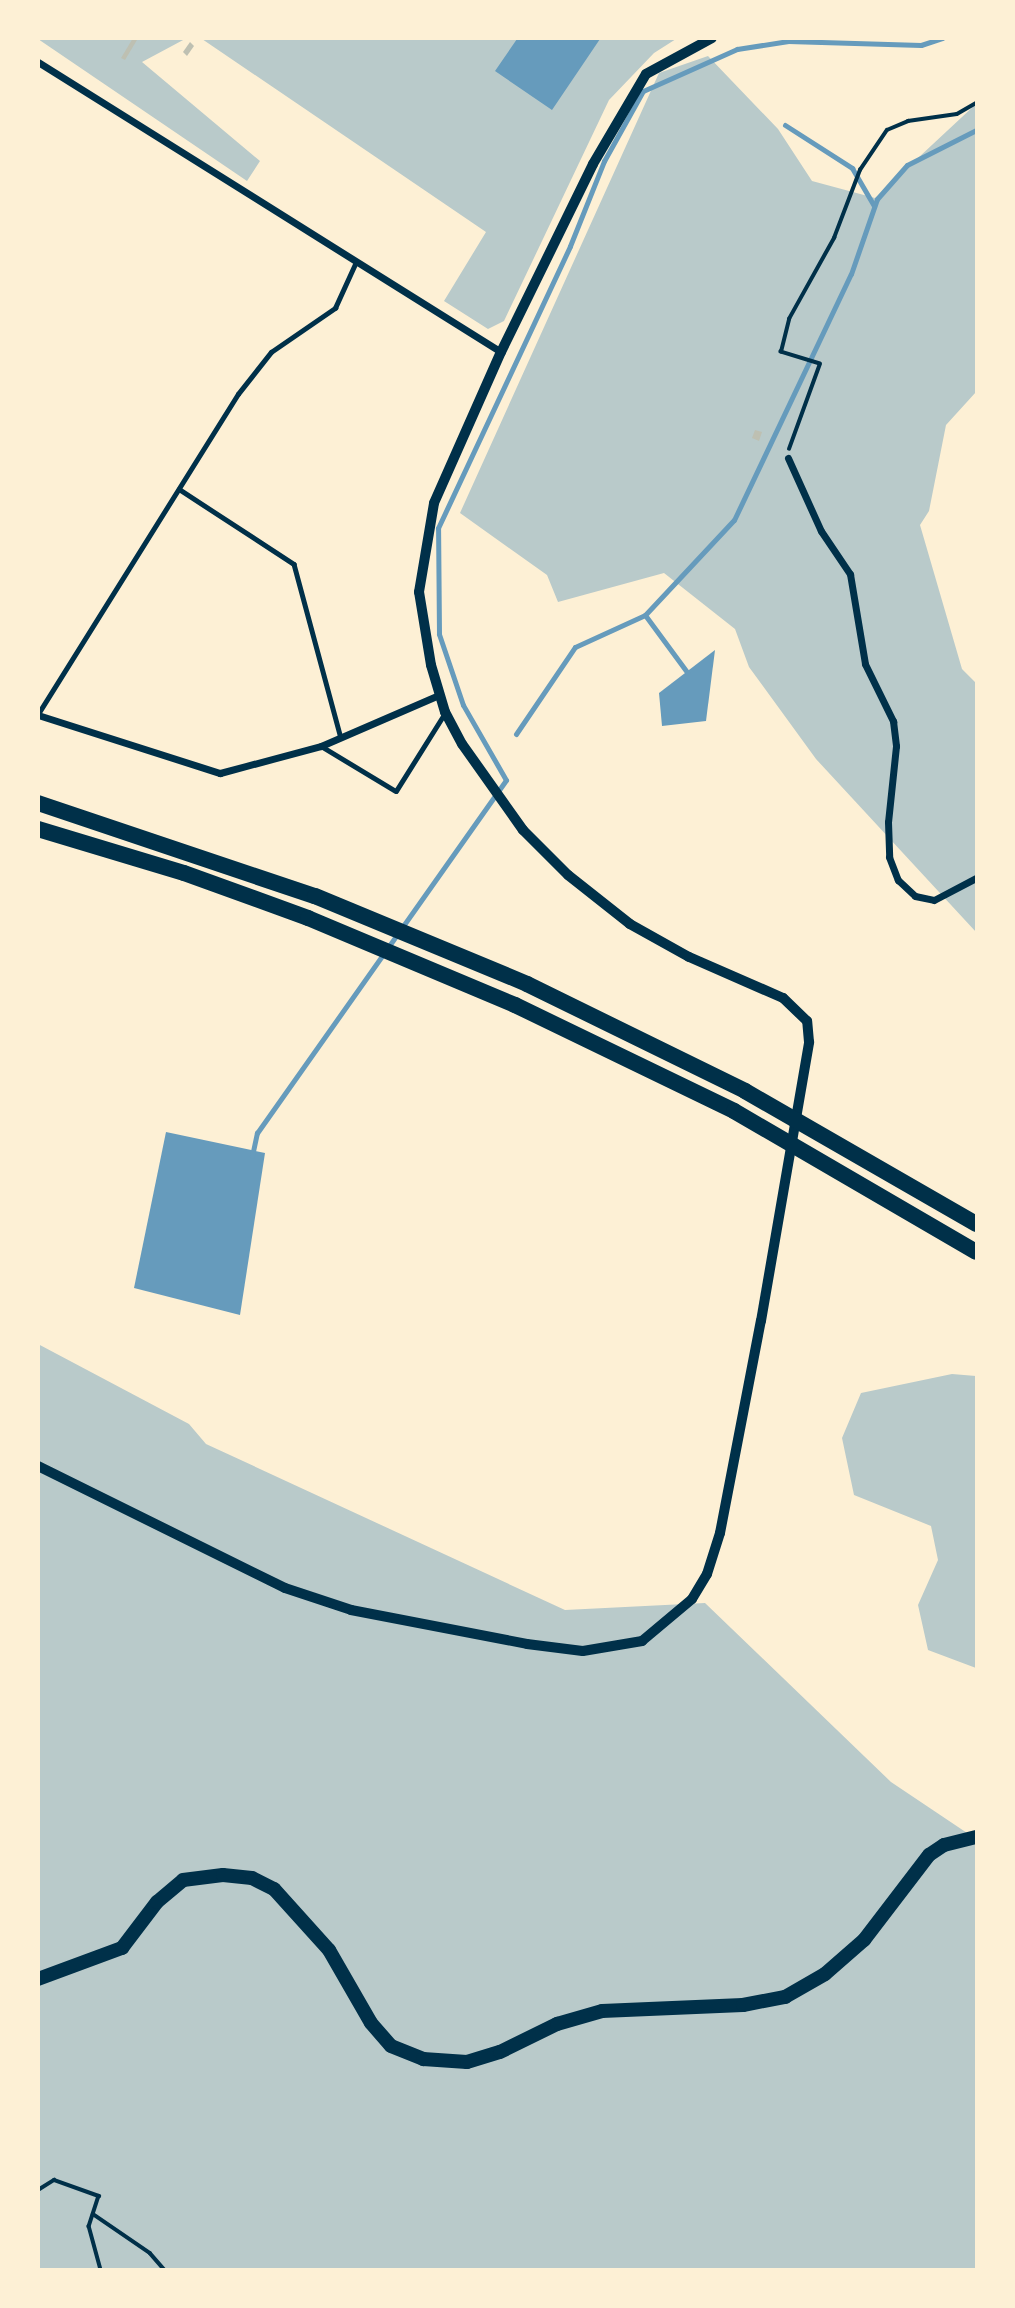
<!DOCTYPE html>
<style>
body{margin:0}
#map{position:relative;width:1015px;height:2308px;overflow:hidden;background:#fdf0d5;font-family:"Roboto Condensed",sans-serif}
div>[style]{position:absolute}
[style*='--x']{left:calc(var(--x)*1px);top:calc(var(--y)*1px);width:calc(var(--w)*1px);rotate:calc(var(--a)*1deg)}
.green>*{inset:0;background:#b9caca}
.water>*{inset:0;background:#669bbc}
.stream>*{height:5px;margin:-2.5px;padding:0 2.5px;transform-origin:2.5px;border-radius:2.5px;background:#669bbc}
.building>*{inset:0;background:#bec0b2}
.path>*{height:3.5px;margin:-1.75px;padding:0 1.75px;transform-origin:1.75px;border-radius:1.75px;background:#003049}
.service>*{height:4.5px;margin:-2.25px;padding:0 2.25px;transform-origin:2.25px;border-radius:2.25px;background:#003049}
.minor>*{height:7px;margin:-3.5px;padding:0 3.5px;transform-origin:3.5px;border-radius:3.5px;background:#003049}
.tertiary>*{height:10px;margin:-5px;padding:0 5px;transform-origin:5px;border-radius:5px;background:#003049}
.trunk>*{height:14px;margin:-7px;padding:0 7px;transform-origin:7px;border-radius:7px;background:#003049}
.motorway>*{height:16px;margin:-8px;padding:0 8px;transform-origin:8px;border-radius:8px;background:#003049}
span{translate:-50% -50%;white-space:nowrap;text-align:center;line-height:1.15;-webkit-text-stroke:7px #fdf0d5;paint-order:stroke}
.frame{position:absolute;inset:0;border:40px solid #fdf0d5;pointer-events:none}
</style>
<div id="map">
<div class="green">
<div style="clip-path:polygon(38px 39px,185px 39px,142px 62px,260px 161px,247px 181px)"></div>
<div style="clip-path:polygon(202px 39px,676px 39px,654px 53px,609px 100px,504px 321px,488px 329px,444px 301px,486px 232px)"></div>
<div style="clip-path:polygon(708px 56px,778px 129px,812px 181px,875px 198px,976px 104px,976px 392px,946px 425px,929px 511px,920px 525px,962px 669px,976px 683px,976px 932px,816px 759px,749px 667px,735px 629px,664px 573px,558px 602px,547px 575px,460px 513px,659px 73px)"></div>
<div style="clip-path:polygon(38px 1344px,189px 1424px,206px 1444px,565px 1610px,705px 1603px,891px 1782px,976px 1839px,976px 2269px,39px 2269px)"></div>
<div style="clip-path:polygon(952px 1374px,976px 1376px,976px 1668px,928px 1650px,918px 1605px,938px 1560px,931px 1526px,854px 1495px,842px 1438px,861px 1393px)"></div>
</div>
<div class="water">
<div style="clip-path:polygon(517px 39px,517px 38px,600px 39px,552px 110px,495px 71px)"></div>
<div style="clip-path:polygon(715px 650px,706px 721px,662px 726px,659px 693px)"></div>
<div style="clip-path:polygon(166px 1132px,265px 1153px,240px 1315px,134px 1288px)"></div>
</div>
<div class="stream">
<div style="--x:785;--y:125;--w:80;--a:32.7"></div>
<div style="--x:852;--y:168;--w:44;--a:59.9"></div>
<div style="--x:645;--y:615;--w:71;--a:53.6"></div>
<div style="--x:516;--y:734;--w:105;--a:-55.9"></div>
<div style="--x:575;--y:647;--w:77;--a:-24.6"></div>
<div style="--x:645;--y:615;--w:130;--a:-46.9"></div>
<div style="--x:734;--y:520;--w:272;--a:-64.6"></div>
<div style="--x:851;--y:274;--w:79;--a:-70.9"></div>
<div style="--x:877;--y:199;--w:45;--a:-48.6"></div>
<div style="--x:907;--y:165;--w:77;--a:-26.9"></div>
<div style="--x:252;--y:1156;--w:24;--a:-78"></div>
<div style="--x:257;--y:1133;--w:432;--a:-54.8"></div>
<div style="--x:506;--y:780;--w:86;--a:-119.8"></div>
<div style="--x:463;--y:705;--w:75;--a:-108.7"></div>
<div style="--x:439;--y:634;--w:106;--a:-90.5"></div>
<div style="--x:438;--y:528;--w:311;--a:-64.9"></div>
<div style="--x:570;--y:246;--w:92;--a:-68.2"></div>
<div style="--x:604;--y:161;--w:80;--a:-60.9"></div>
<div style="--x:643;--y:91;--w:103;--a:-24.1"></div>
<div style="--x:737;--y:49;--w:52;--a:-8.9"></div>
<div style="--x:788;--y:41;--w:133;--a:1.7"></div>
<div style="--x:921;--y:45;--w:22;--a:-18"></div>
</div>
<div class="building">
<div style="clip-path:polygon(133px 38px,137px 40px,125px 60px,121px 58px)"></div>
<div style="clip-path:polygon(190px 42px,194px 46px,187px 56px,183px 52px)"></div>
<div style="clip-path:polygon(755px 430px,762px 432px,759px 441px,752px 438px)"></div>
</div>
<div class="path">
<div style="--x:789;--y:449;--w:90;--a:-70"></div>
<div style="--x:820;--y:364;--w:41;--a:-162.9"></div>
<div style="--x:781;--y:352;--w:34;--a:-76"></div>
<div style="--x:789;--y:319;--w:93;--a:-60.9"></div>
<div style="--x:834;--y:238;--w:73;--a:-69.1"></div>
<div style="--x:860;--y:170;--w:48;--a:-56"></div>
<div style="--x:887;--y:130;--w:23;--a:-23"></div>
<div style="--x:908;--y:121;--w:49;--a:-8.1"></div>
<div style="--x:957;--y:114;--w:22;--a:-30"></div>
<div style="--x:38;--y:2190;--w:19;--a:-32"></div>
<div style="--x:54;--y:2180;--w:48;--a:19.6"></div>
<div style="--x:99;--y:2196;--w:32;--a:108"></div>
<div style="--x:89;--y:2226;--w:46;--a:74.7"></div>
<div style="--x:93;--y:2214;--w:69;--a:34.4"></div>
<div style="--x:150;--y:2253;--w:23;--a:49"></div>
</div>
<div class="service">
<div style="--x:179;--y:489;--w:137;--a:33.1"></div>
<div style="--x:294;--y:564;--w:180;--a:74.9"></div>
<div style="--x:38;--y:714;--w:377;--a:-58"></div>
<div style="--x:238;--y:394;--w:53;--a:-51.8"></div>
<div style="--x:271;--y:352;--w:78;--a:-34.5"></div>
<div style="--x:335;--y:308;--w:51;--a:-65.5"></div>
<div style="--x:321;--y:746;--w:87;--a:31"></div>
<div style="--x:396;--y:791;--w:92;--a:-57.9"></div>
</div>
<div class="minor">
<div style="--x:38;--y:62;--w:546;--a:32.06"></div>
<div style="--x:788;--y:458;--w:80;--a:65.7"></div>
<div style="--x:821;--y:531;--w:52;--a:56"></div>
<div style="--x:850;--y:574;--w:91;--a:80.5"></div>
<div style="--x:865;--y:664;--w:64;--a:63.8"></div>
<div style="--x:893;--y:721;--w:25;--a:83"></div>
<div style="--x:896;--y:746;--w:76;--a:96"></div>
<div style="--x:888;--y:822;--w:35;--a:88"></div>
<div style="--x:889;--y:857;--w:25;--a:69"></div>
<div style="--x:898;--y:880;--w:23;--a:43"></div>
<div style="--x:915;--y:896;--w:19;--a:12"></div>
<div style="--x:934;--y:900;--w:47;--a:-27.6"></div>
<div style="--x:38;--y:715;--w:191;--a:17.7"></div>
<div style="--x:220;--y:773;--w:105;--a:-15"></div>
<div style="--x:321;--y:746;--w:129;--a:-23.4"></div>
</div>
<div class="tertiary">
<div style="--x:38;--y:1466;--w:275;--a:26.3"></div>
<div style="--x:285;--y:1588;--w:70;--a:18.4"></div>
<div style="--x:351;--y:1610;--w:179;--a:10.9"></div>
<div style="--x:527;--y:1644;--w:56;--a:7.1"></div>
<div style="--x:583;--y:1651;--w:60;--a:-9.6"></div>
<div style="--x:642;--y:1641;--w:65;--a:-40"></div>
<div style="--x:692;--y:1599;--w:29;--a:-59"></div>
<div style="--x:707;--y:1574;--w:43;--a:-72.4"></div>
<div style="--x:720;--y:1533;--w:216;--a:-79.1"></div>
<div style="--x:761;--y:1321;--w:283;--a:-80.2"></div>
<div style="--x:809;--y:1042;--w:21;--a:-95"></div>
<div style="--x:807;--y:1021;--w:33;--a:-136"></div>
<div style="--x:783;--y:998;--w:103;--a:-156.4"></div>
<div style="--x:689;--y:957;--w:68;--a:-150.8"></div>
<div style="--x:630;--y:924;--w:79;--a:-141.7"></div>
<div style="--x:568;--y:875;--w:64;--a:-135"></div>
<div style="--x:523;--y:830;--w:105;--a:-125.3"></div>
<div style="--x:462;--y:744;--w:36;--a:-118"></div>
<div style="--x:445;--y:712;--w:49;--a:-106.6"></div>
<div style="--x:431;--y:665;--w:74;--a:-99.3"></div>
<div style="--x:419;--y:592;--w:90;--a:-80.4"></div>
<div style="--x:434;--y:503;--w:165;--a:-66.1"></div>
<div style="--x:501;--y:352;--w:209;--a:-63.9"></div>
<div style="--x:593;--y:164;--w:104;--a:-59.5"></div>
<div style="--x:646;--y:74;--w:75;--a:-28.6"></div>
</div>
<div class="trunk">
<div style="--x:38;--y:1979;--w:90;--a:-20.3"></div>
<div style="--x:122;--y:1948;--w:58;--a:-52.7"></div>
<div style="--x:157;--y:1902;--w:34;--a:-40"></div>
<div style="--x:183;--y:1880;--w:40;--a:-7.1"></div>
<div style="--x:223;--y:1875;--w:29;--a:6"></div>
<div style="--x:252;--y:1878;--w:25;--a:27"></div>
<div style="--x:274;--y:1889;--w:82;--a:48"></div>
<div style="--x:329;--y:1950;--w:84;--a:60.1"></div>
<div style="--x:371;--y:2023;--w:30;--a:49"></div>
<div style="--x:391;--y:2046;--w:35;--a:22"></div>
<div style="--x:423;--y:2059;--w:44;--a:3.9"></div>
<div style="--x:467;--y:2062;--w:34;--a:-17"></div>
<div style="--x:500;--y:2052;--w:64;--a:-26.2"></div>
<div style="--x:557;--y:2024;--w:47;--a:-16.1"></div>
<div style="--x:602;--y:2011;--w:141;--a:-2.4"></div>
<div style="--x:743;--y:2005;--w:43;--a:-10.8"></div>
<div style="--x:785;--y:1997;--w:46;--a:-29.9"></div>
<div style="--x:825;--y:1974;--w:52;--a:-41.1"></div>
<div style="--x:864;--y:1940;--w:107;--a:-52.6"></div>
<div style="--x:929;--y:1855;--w:18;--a:-34"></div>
<div style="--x:944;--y:1845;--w:33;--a:-14"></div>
</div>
<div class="motorway">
<div style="--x:38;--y:803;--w:292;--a:18.6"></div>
<div style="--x:315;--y:896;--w:230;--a:22.5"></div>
<div style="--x:527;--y:984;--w:243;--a:26.1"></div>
<div style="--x:745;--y:1091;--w:267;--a:29.9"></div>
<div style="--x:38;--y:829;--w:152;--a:16.8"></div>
<div style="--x:184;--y:873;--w:132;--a:19.9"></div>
<div style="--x:308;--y:918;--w:225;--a:22.8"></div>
<div style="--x:515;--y:1005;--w:243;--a:25.8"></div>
<div style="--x:734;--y:1111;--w:280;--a:30.2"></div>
</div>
<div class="frame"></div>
</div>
